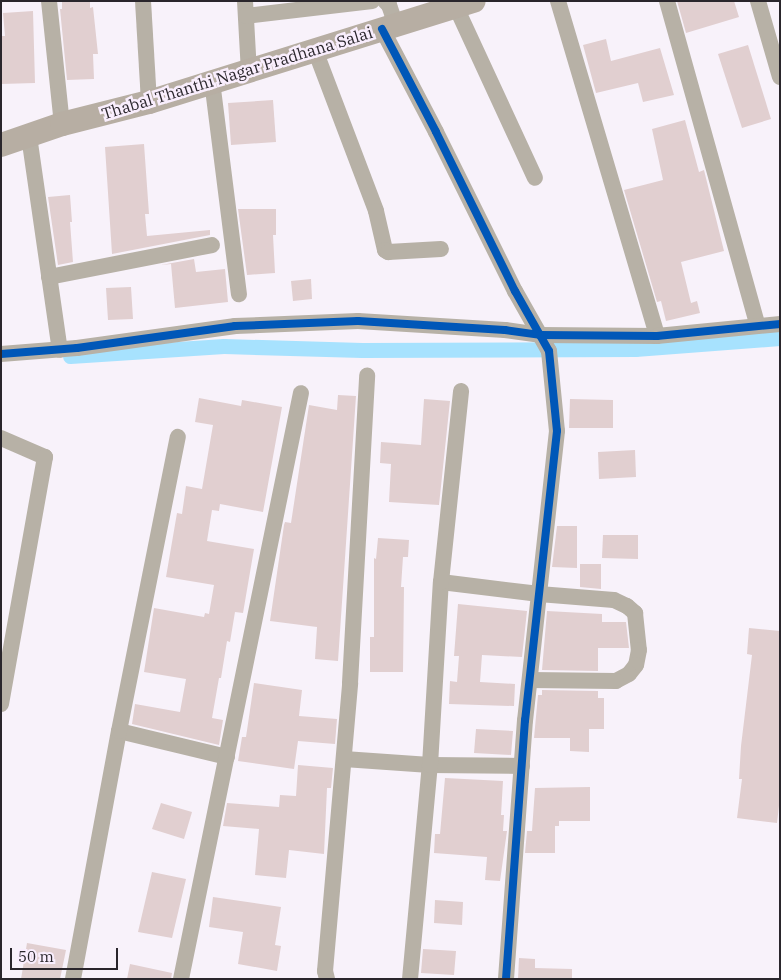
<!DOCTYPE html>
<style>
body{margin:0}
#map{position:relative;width:781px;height:980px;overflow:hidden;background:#f8f2fa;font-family:"IBM Plex Serif",serif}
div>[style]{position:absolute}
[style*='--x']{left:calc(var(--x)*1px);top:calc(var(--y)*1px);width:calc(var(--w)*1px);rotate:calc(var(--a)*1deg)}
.canal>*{height:15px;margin:-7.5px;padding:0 7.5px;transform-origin:7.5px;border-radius:7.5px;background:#a7e2fe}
.building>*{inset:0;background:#e1cfd0}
.minor>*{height:16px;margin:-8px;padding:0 8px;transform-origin:8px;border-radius:8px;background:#b7b1a6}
.secondary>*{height:24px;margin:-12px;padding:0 12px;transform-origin:12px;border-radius:12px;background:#b7aea3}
.cycleway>*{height:8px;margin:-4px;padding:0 4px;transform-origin:4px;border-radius:4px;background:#0057b8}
span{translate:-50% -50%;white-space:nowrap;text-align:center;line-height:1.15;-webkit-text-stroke:5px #f9eefd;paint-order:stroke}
.street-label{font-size:16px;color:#2a262c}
.frame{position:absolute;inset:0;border:2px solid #2a262c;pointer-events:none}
.scale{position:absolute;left:10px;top:948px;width:108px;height:22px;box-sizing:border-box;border:2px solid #2a262c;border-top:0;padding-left:6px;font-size:15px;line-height:18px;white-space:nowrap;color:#2a262c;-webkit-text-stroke:4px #f9eefd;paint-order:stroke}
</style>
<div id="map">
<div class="canal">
<div style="--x:70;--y:356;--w:154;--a:-3.7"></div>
<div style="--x:224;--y:346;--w:138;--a:1.7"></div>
<div style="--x:362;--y:350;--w:273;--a:-0.2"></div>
<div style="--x:635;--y:349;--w:145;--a:-4.3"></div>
</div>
<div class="building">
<div style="clip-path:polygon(62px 1px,90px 1px,90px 8px,93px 7px,98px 54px,93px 54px,94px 79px,67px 80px,60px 9px,62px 9px)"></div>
<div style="clip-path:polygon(677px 1px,734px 1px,739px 17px,686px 33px)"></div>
<div style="clip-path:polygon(33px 11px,35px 83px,1px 84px,1px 36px,5px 36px,3px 13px)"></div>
<div style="clip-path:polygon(606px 39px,611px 61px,660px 48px,674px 95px,643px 102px,638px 83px,596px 93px,583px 45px)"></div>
<div style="clip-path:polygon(748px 45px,771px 119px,742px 128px,718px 54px)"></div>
<div style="clip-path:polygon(273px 100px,276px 142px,231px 145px,228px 103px)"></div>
<div style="clip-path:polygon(685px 120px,699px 172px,704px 170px,724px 251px,681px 262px,691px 303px,697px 301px,700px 313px,666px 321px,661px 301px,657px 302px,624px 190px,663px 180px,652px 129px)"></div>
<div style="clip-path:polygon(144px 144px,149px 214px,145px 214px,147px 236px,210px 230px,210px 235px,112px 254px,105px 147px)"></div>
<div style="clip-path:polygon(70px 195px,72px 222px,70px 222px,73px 262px,58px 265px,48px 197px)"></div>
<div style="clip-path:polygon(238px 209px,276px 209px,276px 235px,273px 235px,275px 273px,247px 275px)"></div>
<div style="clip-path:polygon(194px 259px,196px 272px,225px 269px,228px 302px,175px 308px,171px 264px,161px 265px)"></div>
<div style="clip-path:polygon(311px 279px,312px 299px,293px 301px,291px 281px)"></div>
<div style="clip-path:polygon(131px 287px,133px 319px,108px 320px,106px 288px)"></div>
<div style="clip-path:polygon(338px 395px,356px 396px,338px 661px,315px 659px,317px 627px,270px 621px,284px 525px,285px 522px,291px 523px,309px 405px,337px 410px)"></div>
<div style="clip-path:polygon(199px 398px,241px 406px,242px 400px,282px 407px,263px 512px,220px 504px,219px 511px,212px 510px,207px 541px,254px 549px,243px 613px,235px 612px,230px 642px,227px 641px,221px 678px,219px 678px,212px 718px,223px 720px,219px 745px,132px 724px,135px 704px,180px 712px,186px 679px,144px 672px,154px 608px,204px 617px,205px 613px,209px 614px,214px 585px,166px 577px,177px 513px,182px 514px,186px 486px,202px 489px,213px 425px,195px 422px)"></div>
<div style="clip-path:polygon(424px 399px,450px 401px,439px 505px,389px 502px,391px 464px,380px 463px,381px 442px,421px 445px)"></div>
<div style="clip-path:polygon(570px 399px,613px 400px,613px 428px,569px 428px)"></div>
<div style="clip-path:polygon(635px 450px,636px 477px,599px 479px,598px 452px)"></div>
<div style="clip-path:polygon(557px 526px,577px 526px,577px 568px,552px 567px)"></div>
<div style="clip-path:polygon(603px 535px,638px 535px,638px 559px,602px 558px)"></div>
<div style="clip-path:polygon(378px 538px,409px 540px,408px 557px,403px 557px,401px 587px,404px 587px,403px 672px,370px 672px,370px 637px,374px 637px,374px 558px,376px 559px)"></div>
<div style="clip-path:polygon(580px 564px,601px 564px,601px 589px,580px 587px)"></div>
<div style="clip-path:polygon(458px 604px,527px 611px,522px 657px,482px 655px,480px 682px,515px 684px,514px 706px,449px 704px,450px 681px,457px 682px,459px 656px,454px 656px)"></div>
<div style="clip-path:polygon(547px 611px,602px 614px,602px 622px,626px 622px,629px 648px,598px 648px,598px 671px,542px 670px)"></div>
<div style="clip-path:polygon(749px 628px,780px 631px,780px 797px,777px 823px,737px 818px,742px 779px,739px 779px,741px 746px,752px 655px,747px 654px)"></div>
<div style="clip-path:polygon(254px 683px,302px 690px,299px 716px,337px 719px,335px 744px,298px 741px,294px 769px,238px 761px,242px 737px,246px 737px)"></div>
<div style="clip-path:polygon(542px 690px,598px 691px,598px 698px,604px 698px,604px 729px,589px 729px,589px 752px,570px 751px,570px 738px,534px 738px,538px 695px,542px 695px)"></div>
<div style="clip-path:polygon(476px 729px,513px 731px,511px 755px,474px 753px)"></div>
<div style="clip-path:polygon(298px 765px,333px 768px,331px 788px,327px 788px,324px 854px,289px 850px,286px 878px,255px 875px,259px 829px,223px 826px,227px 803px,279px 807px,280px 795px,296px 796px)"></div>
<div style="clip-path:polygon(445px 778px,503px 781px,501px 815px,504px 815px,503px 831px,507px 831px,500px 881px,485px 880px,487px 857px,434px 853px,435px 834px,440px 834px)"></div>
<div style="clip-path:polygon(590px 787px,590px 821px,559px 821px,559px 826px,555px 826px,555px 853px,525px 853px,527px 831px,532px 831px,535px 788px)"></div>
<div style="clip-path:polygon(161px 803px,192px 812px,184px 839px,152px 829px)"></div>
<div style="clip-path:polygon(152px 872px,186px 879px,172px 938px,138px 932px)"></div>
<div style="clip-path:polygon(213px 897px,281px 907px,275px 945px,281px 946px,277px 971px,238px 964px,243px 932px,209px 927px)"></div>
<div style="clip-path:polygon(435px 900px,463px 902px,462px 925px,434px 923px)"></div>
<div style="clip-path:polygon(27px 943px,66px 950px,60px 979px,21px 979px)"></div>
<div style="clip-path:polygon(423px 949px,456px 951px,454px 975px,421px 973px)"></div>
<div style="clip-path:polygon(519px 958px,535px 959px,535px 968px,572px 969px,572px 979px,518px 979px)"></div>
<div style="clip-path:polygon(130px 964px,172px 973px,171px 979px,127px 979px)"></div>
</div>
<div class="minor">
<div style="--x:49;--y:1;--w:124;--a:84"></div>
<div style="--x:143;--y:1;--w:101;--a:86.6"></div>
<div style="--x:245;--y:1;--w:71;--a:86.8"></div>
<div style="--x:385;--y:1;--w:6;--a:45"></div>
<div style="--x:389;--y:5;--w:21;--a:71"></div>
<div style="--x:558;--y:1;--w:349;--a:73.5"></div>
<div style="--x:667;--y:1;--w:337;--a:74.4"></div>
<div style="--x:758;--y:1;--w:79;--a:73.9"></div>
<div style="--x:456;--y:7;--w:188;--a:65.2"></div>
<div style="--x:246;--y:16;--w:127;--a:-6.8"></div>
<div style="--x:382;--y:29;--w:116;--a:62.3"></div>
<div style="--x:436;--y:132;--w:178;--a:63.6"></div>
<div style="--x:515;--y:291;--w:69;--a:60.5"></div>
<div style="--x:549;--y:351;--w:80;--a:84.3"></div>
<div style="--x:557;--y:431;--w:291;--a:96.3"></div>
<div style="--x:525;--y:720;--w:260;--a:94.2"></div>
<div style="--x:315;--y:50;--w:172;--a:69.2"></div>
<div style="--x:376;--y:211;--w:40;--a:77"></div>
<div style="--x:385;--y:250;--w:4;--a:34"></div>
<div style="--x:388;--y:252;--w:53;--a:-3.2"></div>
<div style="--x:212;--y:81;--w:215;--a:82.8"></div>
<div style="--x:29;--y:136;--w:216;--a:81.8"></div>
<div style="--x:49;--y:277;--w:166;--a:-11.1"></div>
<div style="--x:1;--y:354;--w:76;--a:-4.5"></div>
<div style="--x:77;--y:348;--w:160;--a:-7.9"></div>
<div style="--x:235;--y:326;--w:123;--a:-2.3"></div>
<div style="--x:358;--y:321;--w:147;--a:3.5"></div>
<div style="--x:505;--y:330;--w:35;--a:8"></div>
<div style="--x:540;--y:335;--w:117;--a:0.5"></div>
<div style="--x:657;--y:336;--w:124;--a:-5.6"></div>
<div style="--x:1;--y:438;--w:48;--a:23.4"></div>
<div style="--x:45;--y:457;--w:251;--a:100.1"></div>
<div style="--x:441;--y:582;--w:99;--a:7"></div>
<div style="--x:539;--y:594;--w:75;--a:4.6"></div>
<div style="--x:614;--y:600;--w:14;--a:25"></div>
<div style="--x:627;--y:606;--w:11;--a:41"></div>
<div style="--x:635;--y:613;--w:37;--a:84"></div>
<div style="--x:639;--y:650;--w:15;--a:101"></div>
<div style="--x:636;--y:665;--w:11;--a:128"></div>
<div style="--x:629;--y:674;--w:15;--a:152"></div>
<div style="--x:616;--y:681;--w:86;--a:-179.3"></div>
<div style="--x:119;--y:731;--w:111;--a:13.5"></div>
<div style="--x:344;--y:759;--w:86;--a:4"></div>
<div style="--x:430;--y:765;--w:92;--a:0.6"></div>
<div style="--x:73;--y:979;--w:252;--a:-79.5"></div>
<div style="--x:119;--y:731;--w:300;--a:-78.7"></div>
<div style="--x:181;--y:979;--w:598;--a:-78.43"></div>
<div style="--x:327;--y:979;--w:8;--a:-104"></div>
<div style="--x:325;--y:971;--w:289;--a:-85"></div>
<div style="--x:350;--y:683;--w:308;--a:-86.8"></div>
<div style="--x:410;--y:979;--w:215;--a:-84.7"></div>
<div style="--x:430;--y:765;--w:183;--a:-86.6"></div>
<div style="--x:441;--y:582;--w:192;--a:-84"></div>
</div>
<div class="secondary">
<div style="--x:1;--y:145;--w:65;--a:-19"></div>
<div style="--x:62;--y:124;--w:90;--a:-14.2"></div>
<div style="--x:149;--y:102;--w:340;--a:-17.3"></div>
</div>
<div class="cycleway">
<div style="--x:382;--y:29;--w:116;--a:62.3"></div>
<div style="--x:436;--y:132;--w:178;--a:63.6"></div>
<div style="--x:515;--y:291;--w:69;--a:60.5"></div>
<div style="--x:549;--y:351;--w:80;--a:84.3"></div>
<div style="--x:557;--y:431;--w:291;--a:96.3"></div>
<div style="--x:525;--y:720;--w:260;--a:94.2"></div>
<div style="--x:1;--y:354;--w:76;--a:-4.5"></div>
<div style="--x:77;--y:348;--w:160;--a:-7.9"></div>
<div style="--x:235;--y:326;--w:123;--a:-2.3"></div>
<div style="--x:358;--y:321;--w:147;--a:3.5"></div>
<div style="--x:505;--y:330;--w:35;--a:8"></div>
<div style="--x:540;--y:335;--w:117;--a:0.5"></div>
<div style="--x:657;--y:336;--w:124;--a:-5.6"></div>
</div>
<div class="street-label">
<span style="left:237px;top:73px;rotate:-17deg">Thabal Thanthi Nagar Pradhana Salai</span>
</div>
<div class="frame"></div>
<div class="scale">50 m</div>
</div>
